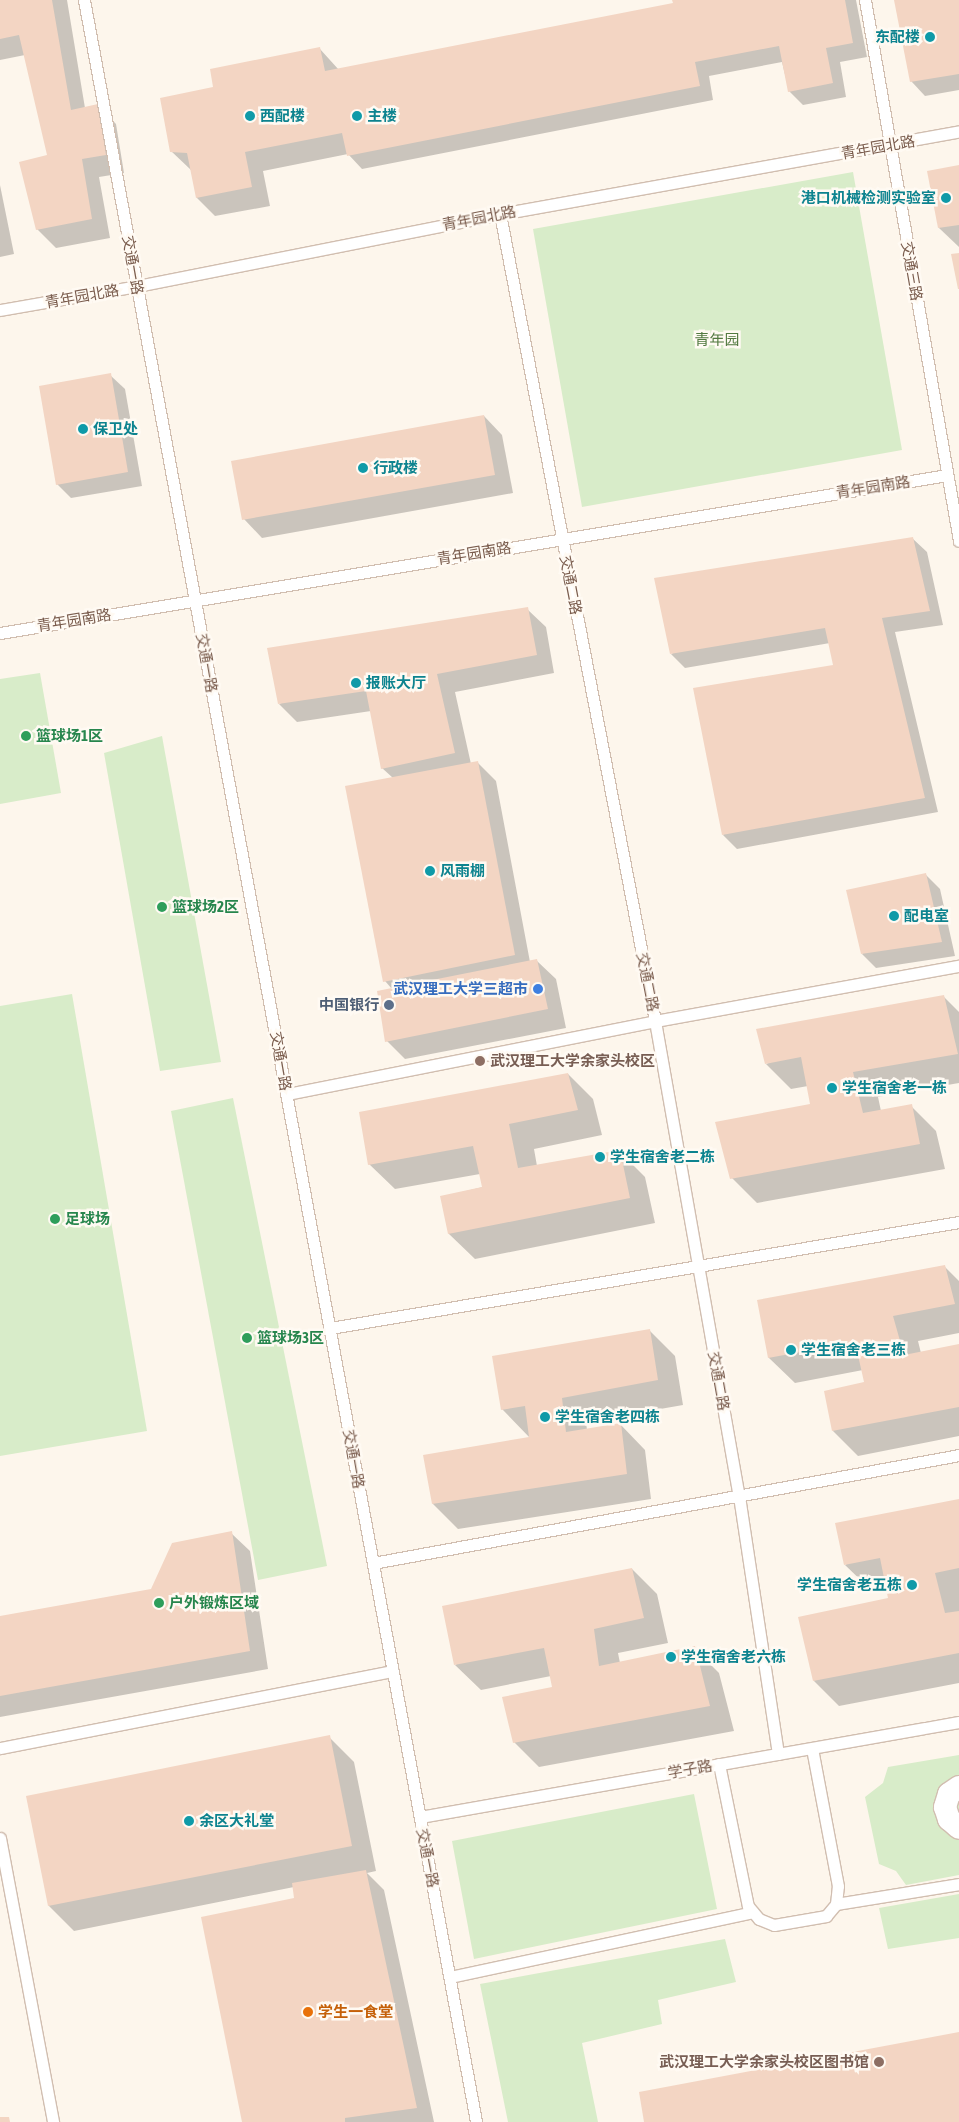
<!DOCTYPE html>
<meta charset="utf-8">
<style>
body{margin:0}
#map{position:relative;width:959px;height:2122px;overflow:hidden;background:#fdf6ec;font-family:"Asap Condensed","Noto Sans SC",sans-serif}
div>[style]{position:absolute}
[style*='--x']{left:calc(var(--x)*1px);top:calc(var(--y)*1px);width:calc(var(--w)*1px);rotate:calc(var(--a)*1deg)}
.green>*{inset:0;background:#d8ecc9}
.shadow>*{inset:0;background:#0003}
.building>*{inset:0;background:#f3d5c3}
.roads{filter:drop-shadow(1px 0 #d1beb0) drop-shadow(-1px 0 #d1beb0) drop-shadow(0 1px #d1beb0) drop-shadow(0 -1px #d1beb0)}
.lane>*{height:11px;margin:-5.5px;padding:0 5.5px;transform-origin:5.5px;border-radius:5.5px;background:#fff}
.street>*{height:22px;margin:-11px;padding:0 11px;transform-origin:11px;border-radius:11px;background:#fff}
.dots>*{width:14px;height:14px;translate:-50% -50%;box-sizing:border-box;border:2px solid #fffaf3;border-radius:50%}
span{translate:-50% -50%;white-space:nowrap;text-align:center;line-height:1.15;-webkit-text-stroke:5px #fffaf3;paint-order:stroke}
.culture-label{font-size:15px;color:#0d838f;font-weight:700}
.right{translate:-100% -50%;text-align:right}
.left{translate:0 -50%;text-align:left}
.street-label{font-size:15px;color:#7a5c4d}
.park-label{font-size:15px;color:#537a41}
.leisure-label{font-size:15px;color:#27864d;font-weight:700}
.shop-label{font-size:15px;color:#366cbe;font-weight:700}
.service-label{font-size:15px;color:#4e5e75;font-weight:700}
.education-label{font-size:15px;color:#785e54;font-weight:700}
.food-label{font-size:15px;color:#c56008;font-weight:700}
</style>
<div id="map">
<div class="green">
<div style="clip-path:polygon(853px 172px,902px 450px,582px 507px,533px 229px)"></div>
<div style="clip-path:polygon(40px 673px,61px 793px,0 804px,0 679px)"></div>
<div style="clip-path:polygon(162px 736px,221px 1062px,160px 1071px,104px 753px)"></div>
<div style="clip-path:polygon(72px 994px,147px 1431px,0 1456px,0 1006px)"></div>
<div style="clip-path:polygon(233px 1098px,327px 1566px,258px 1580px,171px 1111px)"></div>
<div style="clip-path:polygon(959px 1755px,959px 1875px,906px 1885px,896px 1871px,879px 1864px,865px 1797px,883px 1783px,888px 1767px)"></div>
<div style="clip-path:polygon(694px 1794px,717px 1909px,474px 1959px,452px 1841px)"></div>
<div style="clip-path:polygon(959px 1894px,959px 1938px,888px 1949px,879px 1908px)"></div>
<div style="clip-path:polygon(725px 1939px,736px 1982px,658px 2000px,662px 2024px,582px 2043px,598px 2122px,508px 2122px,480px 1984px)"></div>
</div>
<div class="shadow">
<div style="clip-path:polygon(0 0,67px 0,85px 108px,98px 105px,116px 124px,124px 173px,99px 177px,110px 238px,56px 248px,37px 229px,49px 156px,25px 55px,0 60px)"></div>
<div style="clip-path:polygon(674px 0,856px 0,867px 57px,840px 62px,846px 97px,803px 105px,789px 91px,782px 62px,709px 76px,713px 100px,362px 169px,348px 154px,263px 171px,270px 206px,215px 216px,197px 198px,191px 170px,171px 151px,215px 88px,320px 49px,339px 70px,674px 4px)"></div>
<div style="clip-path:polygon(896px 0,959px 0,959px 90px,925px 96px,911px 81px)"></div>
<div style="clip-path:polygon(959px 166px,959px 247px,939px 228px)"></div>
<div style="clip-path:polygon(0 185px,14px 254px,0 257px)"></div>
<div style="clip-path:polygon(110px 375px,125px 389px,142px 486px,71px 498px,57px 484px)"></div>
<div style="clip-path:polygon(484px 416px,502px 435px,513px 493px,262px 538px,244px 519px)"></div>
<div style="clip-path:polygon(912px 538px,927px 552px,943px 625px,895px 632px,938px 812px,737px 849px,723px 835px,835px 666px,830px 643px,685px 668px,671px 654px)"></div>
<div style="clip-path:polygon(527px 609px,546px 627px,554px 673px,455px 692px,471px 764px,478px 763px,496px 781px,530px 962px,537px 961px,556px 979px,566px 1028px,405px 1059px,387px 1041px,392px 989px,385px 981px,393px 778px,382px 768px,371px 711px,297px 722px,279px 704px)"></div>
<div style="clip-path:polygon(926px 875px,940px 889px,955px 956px,876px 968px,862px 954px)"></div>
<div style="clip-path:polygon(943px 996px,959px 1012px,959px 1083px,878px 1097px,881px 1111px,911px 1106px,936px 1131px,945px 1169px,757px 1203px,732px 1178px,811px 1105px,808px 1086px,791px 1089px,766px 1064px)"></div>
<div style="clip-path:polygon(568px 1074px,593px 1099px,602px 1135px,534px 1149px,537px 1166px,620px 1152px,645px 1177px,655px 1223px,475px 1259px,449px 1234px,441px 1197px,483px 1187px,480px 1174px,395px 1189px,369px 1164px)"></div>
<div style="clip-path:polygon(944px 1266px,959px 1281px,959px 1333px,918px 1341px,921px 1353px,959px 1345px,959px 1436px,858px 1456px,833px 1431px,826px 1392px,866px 1383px,863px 1370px,795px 1383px,769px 1358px,758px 1301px)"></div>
<div style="clip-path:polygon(650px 1331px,675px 1356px,683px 1405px,586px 1422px,587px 1430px,620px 1424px,645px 1450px,651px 1499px,458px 1529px,433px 1504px,424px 1456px,530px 1438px,502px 1409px)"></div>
<div style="clip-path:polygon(959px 1500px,959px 1683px,839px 1706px,814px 1681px,799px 1618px,890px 1599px,887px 1587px,871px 1590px,845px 1565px)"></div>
<div style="clip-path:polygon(231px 1533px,250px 1551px,268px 1669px,0 1717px,0 1617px,152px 1591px)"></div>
<div style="clip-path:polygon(632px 1569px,657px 1594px,668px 1643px,618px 1653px,620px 1663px,694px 1648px,719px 1673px,734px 1731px,539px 1767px,514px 1742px,553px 1688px,551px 1676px,481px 1690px,455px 1665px)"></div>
<div style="clip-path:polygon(329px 1737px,354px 1762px,376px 1871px,367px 1873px,384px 1890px,434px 2122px,244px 2122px,296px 1899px,294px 1887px,74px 1931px,49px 1906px,27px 1797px)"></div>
</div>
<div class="building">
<div style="clip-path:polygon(0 0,52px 0,71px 110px,98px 104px,106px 155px,82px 159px,92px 219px,36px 230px,19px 162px,47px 155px,19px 35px,0 39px)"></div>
<div style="clip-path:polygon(672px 0,845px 0,853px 43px,826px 48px,833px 83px,788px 92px,779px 46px,695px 62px,700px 86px,347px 156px,342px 133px,245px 152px,252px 187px,196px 198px,187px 153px,170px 152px,160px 98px,213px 87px,210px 69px,320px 47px,325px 71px,673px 3px)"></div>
<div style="clip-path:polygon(894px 0,959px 0,959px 74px,910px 82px)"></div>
<div style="clip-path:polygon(959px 165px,959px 225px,938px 228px,927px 171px)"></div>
<div style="clip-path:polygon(959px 253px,959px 289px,958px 289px,951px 254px)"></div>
<div style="clip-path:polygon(111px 373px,128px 472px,56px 485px,39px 386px)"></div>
<div style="clip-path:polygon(484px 415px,495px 475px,242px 520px,231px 461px)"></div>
<div style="clip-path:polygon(913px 537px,930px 611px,882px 618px,925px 798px,722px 835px,693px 688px,833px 665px,825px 628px,670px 654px,654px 578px)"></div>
<div style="clip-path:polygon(528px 607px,537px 655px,437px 674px,455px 753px,381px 769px,366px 691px,278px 704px,267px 648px)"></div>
<div style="clip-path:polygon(478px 761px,515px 955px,383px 982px,345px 786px)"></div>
<div style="clip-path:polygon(926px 873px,942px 942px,861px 954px,846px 890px)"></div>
<div style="clip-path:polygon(537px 959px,548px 1009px,385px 1042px,377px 991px)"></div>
<div style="clip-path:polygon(944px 995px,958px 1054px,853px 1072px,863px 1113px,912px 1104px,920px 1144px,730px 1179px,715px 1122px,810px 1104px,801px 1057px,765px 1064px,756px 1029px)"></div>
<div style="clip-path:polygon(568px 1073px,578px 1110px,509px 1124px,518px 1168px,620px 1150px,630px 1198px,448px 1234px,440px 1196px,482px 1187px,473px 1146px,368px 1165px,359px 1112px)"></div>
<div style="clip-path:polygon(945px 1265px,955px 1304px,893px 1316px,904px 1355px,959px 1344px,959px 1407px,832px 1431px,824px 1391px,864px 1382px,855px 1342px,768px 1358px,757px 1300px)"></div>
<div style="clip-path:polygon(650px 1329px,658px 1380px,562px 1398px,566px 1432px,621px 1423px,627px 1474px,432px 1504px,423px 1455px,529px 1437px,525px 1406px,501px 1410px,492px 1356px)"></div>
<div style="clip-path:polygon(959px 1499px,959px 1568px,935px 1573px,945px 1613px,959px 1611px,959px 1653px,813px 1681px,798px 1617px,888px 1598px,880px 1558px,844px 1565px,835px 1523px)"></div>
<div style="clip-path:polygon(232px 1531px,250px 1651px,0 1696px,0 1616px,151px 1589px,172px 1543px)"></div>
<div style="clip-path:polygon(632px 1568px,644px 1618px,594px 1629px,599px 1666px,695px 1646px,710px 1706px,513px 1743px,502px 1697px,552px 1687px,544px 1648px,454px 1665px,442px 1606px)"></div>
<div style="clip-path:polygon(330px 1735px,352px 1846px,48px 1906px,26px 1796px)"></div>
<div style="clip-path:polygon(366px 1870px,417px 2108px,345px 2118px,345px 2122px,242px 2122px,201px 1917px,294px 1898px,292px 1883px)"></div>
<div style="clip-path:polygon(959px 2032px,959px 2122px,644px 2122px,639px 2092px)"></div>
<div style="clip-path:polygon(0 2117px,9px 2117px,10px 2122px,0 2122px)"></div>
</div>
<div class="roads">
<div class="lane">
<div style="--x:84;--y:0;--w:2158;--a:79.53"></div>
<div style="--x:865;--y:0;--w:549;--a:80.14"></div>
<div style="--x:500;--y:214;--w:822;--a:79.13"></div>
<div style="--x:655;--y:1021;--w:482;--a:80"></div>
<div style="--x:739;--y:1496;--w:261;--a:81.4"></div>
<div style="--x:0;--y:310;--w:139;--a:-9.9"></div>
<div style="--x:137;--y:286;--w:370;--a:-11.2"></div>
<div style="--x:500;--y:214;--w:466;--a:-10.2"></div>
<div style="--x:0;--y:633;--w:960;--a:-9.47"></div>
<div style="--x:287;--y:1094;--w:375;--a:-11.2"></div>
<div style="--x:655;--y:1021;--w:309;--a:-10.3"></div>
<div style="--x:330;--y:1328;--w:638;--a:-9.57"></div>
<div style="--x:373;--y:1563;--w:596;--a:-10.44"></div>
<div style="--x:0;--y:1748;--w:400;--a:-11.1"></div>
<div style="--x:719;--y:1764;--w:145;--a:78.5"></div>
<div style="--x:748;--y:1906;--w:17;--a:50"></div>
<div style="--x:759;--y:1919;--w:16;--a:22"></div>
<div style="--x:774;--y:1925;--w:53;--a:-9.8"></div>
<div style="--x:826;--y:1916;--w:16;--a:-50"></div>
<div style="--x:836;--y:1904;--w:18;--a:-84"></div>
<div style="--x:838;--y:1886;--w:140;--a:-100.7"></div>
<div style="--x:420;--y:1817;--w:547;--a:-10"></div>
<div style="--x:0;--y:1838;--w:289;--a:79.4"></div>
<div style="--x:836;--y:1904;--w:125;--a:-9.2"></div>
<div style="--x:450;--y:1977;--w:309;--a:-12.1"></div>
</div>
<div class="street">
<div style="--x:959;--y:1787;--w:12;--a:145"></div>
<div style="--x:949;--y:1794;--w:14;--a:107"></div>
<div style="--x:945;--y:1807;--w:13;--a:72"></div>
<div style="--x:949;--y:1819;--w:13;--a:42"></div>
</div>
</div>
<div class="dots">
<div style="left:930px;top:37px;background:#0f9aa8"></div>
<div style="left:250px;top:116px;background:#0f9aa8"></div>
<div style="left:357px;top:116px;background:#0f9aa8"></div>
<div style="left:946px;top:198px;background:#0f9aa8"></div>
<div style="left:83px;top:429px;background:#0f9aa8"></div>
<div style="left:363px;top:468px;background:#0f9aa8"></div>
<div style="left:356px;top:683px;background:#0f9aa8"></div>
<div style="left:26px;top:736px;background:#2e9e5b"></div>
<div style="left:430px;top:871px;background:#0f9aa8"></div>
<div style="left:162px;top:907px;background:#2e9e5b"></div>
<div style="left:894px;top:916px;background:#0f9aa8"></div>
<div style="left:538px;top:989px;background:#3f7fe0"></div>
<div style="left:389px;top:1005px;background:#5c6f8a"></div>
<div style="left:480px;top:1061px;background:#8d6e63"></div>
<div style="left:832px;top:1088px;background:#0f9aa8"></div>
<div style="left:600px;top:1157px;background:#0f9aa8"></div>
<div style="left:55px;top:1219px;background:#2e9e5b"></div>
<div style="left:247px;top:1338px;background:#2e9e5b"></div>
<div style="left:791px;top:1350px;background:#0f9aa8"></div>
<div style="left:545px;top:1417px;background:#0f9aa8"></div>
<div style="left:912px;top:1585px;background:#0f9aa8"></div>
<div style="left:159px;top:1603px;background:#2e9e5b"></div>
<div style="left:671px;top:1657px;background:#0f9aa8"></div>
<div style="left:189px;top:1821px;background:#0f9aa8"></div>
<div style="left:308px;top:2012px;background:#e8710a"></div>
<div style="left:879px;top:2062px;background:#8d6e63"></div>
</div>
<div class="culture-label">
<span class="right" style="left:920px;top:37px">东配楼</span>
<span class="left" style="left:260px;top:116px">西配楼</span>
<span class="left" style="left:367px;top:116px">主楼</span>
<span class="right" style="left:936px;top:198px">港口机械检测实验室</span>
<span class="left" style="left:93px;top:429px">保卫处</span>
<span class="left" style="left:373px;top:468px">行政楼</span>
<span class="left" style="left:366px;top:683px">报账大厅</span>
<span class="left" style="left:440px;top:871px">风雨棚</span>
<span class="left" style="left:904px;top:916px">配电室</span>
<span class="left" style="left:842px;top:1088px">学生宿舍老一栋</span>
<span class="left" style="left:610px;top:1157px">学生宿舍老二栋</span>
<span class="left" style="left:801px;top:1350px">学生宿舍老三栋</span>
<span class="left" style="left:555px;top:1417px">学生宿舍老四栋</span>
<span class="right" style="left:902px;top:1585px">学生宿舍老五栋</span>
<span class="left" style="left:681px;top:1657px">学生宿舍老六栋</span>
<span class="left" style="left:199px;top:1821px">余区大礼堂</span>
</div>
<div class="street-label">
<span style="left:878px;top:147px;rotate:-10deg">青年园北路</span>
<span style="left:479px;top:218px;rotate:-11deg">青年园北路</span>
<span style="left:133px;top:265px;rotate:80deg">交通一路</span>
<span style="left:912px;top:271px;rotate:80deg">交通三路</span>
<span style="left:82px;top:296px;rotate:-10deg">青年园北路</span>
<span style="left:873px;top:487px;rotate:-9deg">青年园南路</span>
<span style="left:474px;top:553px;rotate:-9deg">青年园南路</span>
<span style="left:571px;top:585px;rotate:79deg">交通二路</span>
<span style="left:74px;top:620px;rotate:-9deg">青年园南路</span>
<span style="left:207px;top:663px;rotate:80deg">交通一路</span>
<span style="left:648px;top:982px;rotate:79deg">交通二路</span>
<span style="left:281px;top:1061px;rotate:80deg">交通一路</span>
<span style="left:719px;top:1381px;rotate:80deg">交通二路</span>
<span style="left:354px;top:1459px;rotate:80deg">交通一路</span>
<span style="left:690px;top:1769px;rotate:-10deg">学子路</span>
<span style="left:428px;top:1858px;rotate:79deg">交通一路</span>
</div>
<div class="park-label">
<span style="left:717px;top:340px">青年园</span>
</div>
<div class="leisure-label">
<span class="left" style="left:36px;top:736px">篮球场1区</span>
<span class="left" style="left:172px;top:907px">篮球场2区</span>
<span class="left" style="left:65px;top:1219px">足球场</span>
<span class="left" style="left:257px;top:1338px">篮球场3区</span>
<span class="left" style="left:169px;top:1603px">户外锻炼区域</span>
</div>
<div class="shop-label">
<span class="right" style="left:528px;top:989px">武汉理工大学三超市</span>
</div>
<div class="service-label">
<span class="right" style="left:379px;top:1005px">中国银行</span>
</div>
<div class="education-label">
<span class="left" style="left:490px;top:1061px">武汉理工大学余家头校区</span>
<span class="right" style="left:869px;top:2062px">武汉理工大学余家头校区图书馆</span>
</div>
<div class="food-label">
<span class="left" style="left:318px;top:2012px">学生一食堂</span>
</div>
</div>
